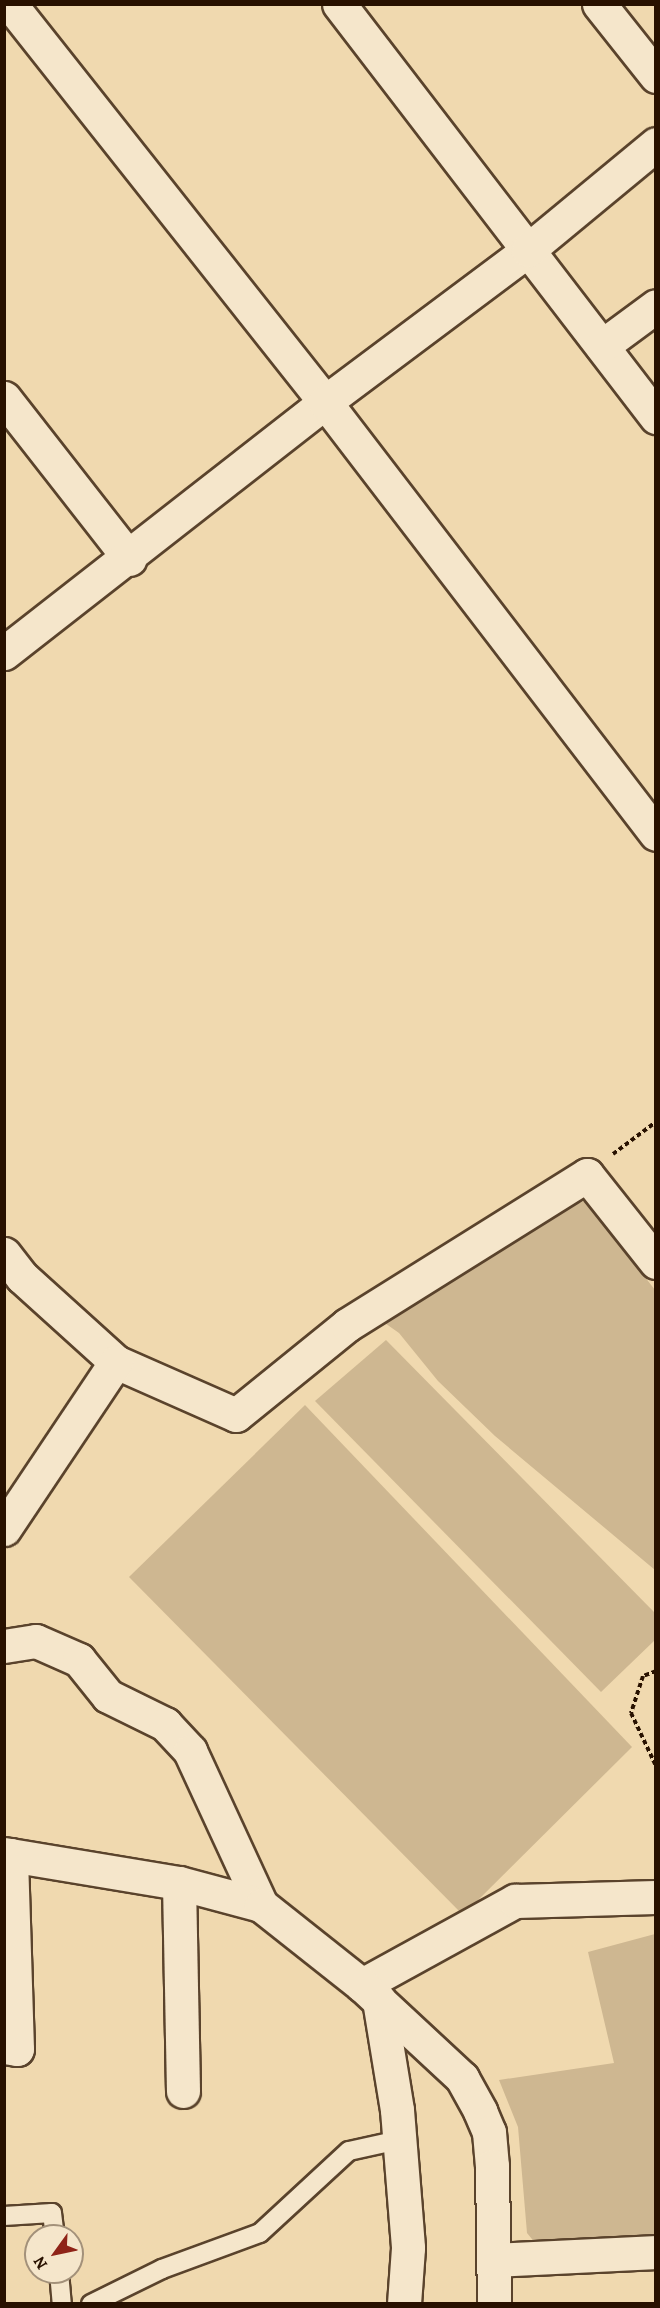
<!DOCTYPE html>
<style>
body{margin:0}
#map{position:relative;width:660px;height:2308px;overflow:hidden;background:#f0d9af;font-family:Alegreya,serif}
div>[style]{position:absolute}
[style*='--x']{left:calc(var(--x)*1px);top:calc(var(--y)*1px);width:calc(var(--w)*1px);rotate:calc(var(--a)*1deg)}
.green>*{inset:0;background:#ceb791}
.path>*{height:4px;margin-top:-2px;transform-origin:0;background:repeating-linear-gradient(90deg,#281100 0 4.5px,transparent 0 7.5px)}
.roads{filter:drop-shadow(2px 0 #5a432c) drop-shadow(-2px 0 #5a432c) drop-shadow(0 2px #5a432c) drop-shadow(0 -2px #5a432c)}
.service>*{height:18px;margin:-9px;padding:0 9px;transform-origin:9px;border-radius:9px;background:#f5e6cb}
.minor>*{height:33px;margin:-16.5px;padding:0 16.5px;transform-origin:16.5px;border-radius:16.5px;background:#f5e6cb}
.tertiary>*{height:33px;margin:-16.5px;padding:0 16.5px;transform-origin:16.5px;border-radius:16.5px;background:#f5e6cb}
span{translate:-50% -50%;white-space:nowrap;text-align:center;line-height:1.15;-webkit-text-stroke:6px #f5e6cb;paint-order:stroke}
.frame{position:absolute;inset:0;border:6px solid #281100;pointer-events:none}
.north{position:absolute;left:24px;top:2224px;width:60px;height:60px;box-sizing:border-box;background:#f5e6cb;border:2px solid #a3917a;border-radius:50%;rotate:237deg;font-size:16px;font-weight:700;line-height:24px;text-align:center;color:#281100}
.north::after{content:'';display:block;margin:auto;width:21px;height:27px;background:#8f2418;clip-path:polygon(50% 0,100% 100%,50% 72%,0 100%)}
</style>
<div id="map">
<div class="green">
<div style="clip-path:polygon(586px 1201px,655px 1290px,655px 1570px,495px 1436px,438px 1381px,399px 1333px,382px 1321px,561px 1208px)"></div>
<div style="clip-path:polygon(386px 1340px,655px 1613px,655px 1640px,601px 1692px,315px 1401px)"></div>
<div style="clip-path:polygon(305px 1405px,632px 1747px,463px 1915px,129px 1577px)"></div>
<div style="clip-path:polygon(655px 1934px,655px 2238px,536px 2244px,527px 2233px,518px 2127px,499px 2080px,614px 2063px,588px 1952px)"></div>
</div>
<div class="path">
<div style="--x:613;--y:1154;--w:54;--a:-36.7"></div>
<div style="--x:656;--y:1671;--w:14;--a:159"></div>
<div style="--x:643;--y:1676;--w:39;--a:108"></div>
<div style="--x:631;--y:1713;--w:59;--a:64.7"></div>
</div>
<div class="roads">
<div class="service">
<div style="--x:4;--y:2216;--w:48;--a:-3.6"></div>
<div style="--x:52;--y:2213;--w:23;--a:83"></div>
<div style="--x:59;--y:2272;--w:32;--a:85"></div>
<div style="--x:91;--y:2304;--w:79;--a:-26.2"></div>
<div style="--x:162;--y:2269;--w:104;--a:-20.2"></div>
<div style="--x:260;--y:2233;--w:121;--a:-42.7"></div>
<div style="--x:349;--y:2151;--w:51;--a:-12.4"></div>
</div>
<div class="minor">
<div style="--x:339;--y:4;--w:521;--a:52.49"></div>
<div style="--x:599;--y:4;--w:92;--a:51.6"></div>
<div style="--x:602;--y:346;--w:67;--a:-36.5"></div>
<div style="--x:4;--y:398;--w:204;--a:52"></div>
<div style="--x:4;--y:653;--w:407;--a:-38"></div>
<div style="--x:4;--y:1254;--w:29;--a:52"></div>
<div style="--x:22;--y:1277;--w:127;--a:42.1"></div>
<div style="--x:116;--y:1362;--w:131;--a:23.8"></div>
<div style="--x:236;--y:1415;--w:143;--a:-39"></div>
<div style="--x:347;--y:1325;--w:283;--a:-32"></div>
<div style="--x:587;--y:1175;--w:111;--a:51.6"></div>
<div style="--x:4;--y:1529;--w:201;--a:-56.2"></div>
<div style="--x:4;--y:1646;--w:32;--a:-9"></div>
<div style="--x:36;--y:1641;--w:47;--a:23.8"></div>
<div style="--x:79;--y:1660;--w:46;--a:51.1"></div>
<div style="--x:108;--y:1696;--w:64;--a:26.2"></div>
<div style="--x:165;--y:1724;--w:37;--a:47"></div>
<div style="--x:190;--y:1751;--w:170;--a:65.2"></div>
<div style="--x:179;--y:1883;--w:208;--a:88.9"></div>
<div style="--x:362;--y:1985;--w:175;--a:-28.8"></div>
<div style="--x:515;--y:1901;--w:141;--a:-1.6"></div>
<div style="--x:379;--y:2000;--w:111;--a:80.7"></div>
<div style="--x:397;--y:2110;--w:138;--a:85.4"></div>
<div style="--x:408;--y:2248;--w:56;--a:94.1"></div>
<div style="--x:4;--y:2047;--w:13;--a:9"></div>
<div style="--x:17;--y:2049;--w:194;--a:-91.8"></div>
<div style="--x:494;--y:2260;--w:162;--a:-2.8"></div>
</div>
<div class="tertiary">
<div style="--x:10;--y:4;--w:508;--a:51.64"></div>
<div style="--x:325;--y:402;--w:544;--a:52.54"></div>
<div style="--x:325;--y:402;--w:254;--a:-36.8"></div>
<div style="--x:528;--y:250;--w:166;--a:-39.6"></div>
<div style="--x:4;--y:1854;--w:177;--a:9.4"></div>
<div style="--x:179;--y:1883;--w:85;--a:15"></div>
<div style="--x:261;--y:1905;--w:129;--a:38.4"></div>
<div style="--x:362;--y:1985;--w:137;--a:42.9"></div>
<div style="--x:462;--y:2078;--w:38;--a:61"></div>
<div style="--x:480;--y:2111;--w:23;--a:67"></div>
<div style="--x:489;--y:2132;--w:34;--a:85"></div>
<div style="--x:492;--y:2166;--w:138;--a:89.2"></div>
</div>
</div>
<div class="frame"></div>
<div class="north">N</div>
</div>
